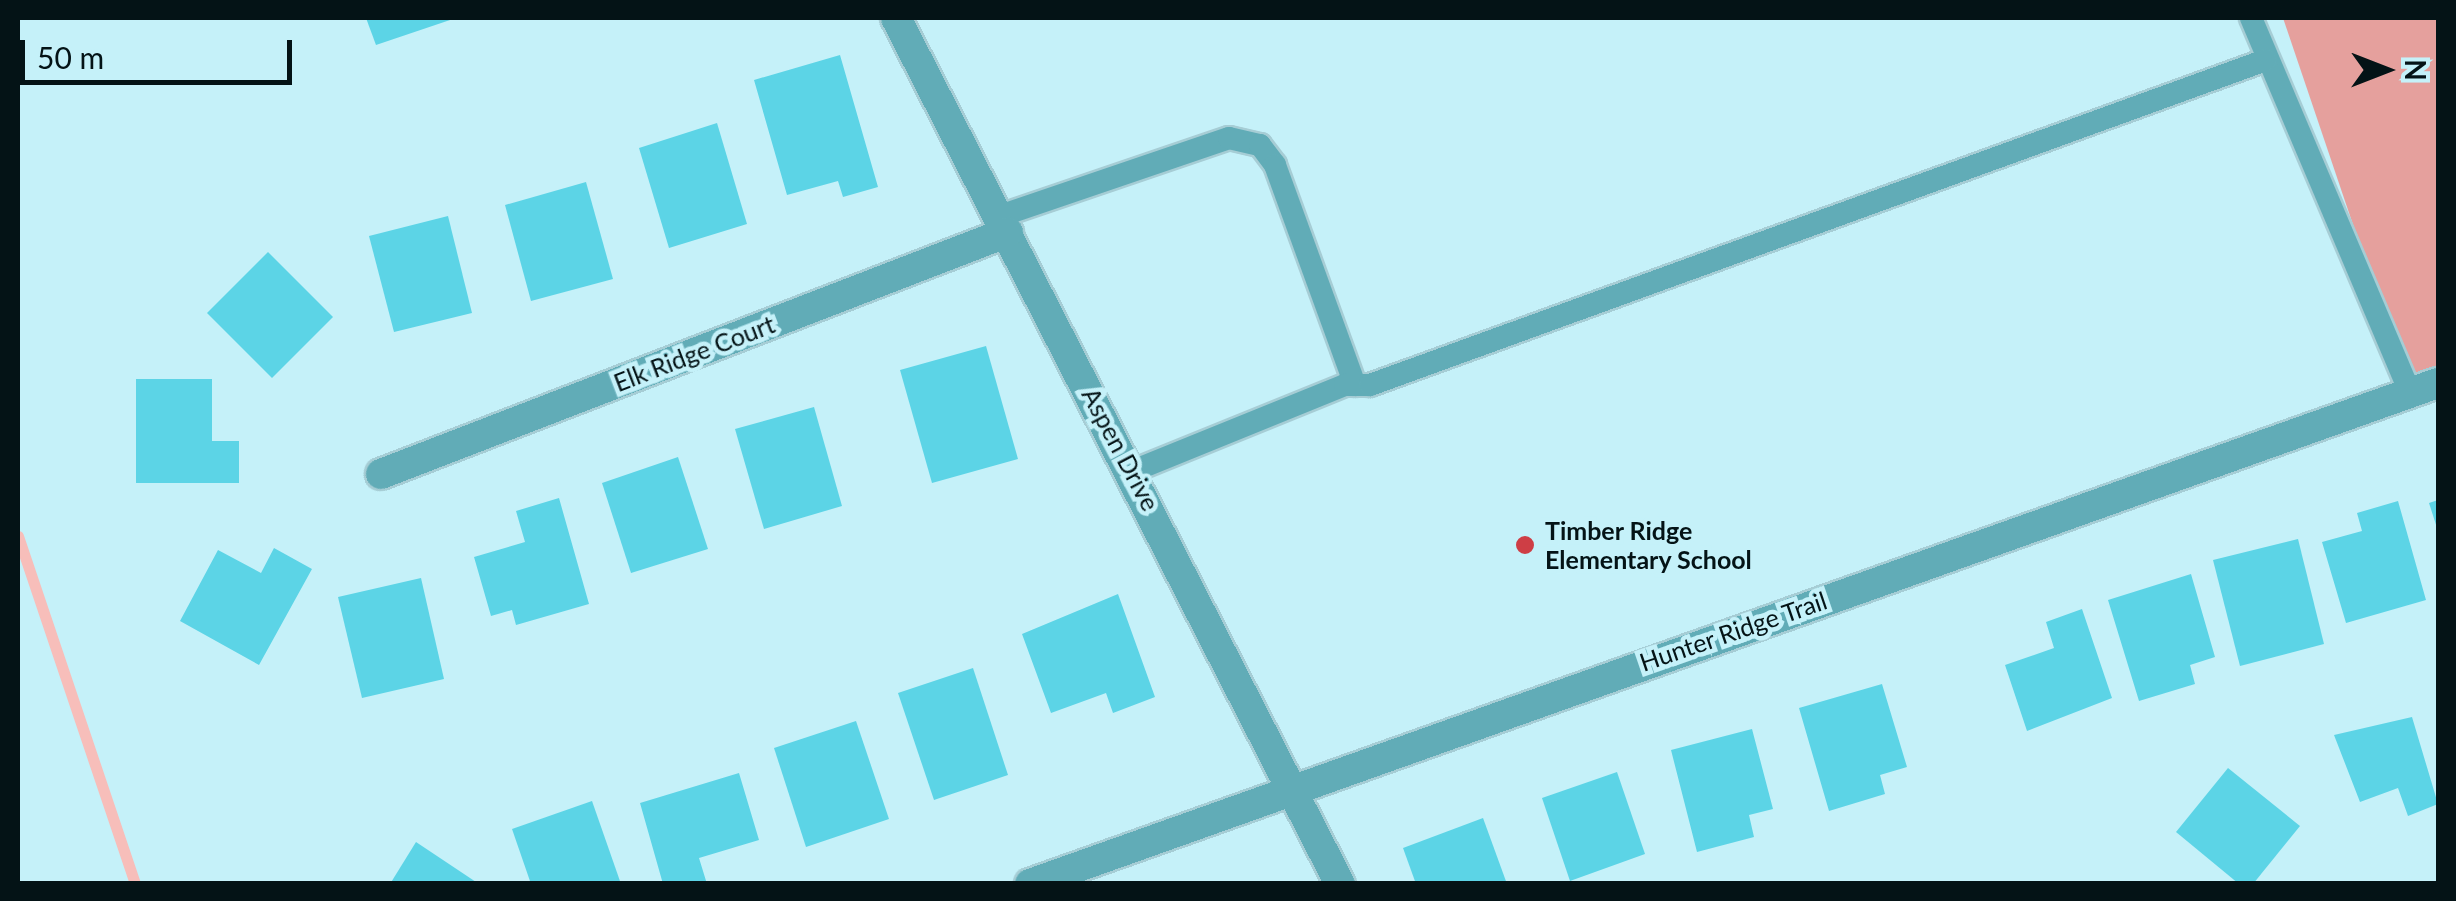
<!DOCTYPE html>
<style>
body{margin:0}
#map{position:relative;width:2456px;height:901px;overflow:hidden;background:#c5f1f9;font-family:Lato,sans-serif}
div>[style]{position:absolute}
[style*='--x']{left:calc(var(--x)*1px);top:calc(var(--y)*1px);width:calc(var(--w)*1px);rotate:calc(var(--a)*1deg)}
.green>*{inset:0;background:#e5a09d}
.stream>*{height:11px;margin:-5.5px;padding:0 5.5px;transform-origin:5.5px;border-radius:5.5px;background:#f7beba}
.building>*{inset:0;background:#5cd4e6}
.roads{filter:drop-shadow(2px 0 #a6cdd5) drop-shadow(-2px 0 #a6cdd5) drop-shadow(0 2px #a6cdd5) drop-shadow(0 -2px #a6cdd5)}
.lane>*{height:22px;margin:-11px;padding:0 11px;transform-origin:11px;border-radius:11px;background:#61acb7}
.street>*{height:30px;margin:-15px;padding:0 15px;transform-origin:15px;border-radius:15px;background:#61acb7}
.dots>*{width:28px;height:28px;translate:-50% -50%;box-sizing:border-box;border:5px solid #c5f1f9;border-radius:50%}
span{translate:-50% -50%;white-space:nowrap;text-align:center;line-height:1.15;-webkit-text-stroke:9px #c5f1f9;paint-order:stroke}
.street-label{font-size:25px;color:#041316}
.poi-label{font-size:25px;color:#041316;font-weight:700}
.left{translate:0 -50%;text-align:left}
.frame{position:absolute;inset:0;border:20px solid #041316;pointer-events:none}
.north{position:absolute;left:2336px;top:20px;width:100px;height:100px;-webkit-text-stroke:8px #c5f1f9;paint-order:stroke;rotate:90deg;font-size:28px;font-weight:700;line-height:40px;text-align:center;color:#041316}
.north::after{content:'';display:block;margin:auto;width:35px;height:45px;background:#041316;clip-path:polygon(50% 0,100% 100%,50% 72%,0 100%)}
.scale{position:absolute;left:20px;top:40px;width:272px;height:45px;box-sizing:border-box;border:5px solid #041316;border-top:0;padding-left:12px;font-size:30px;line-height:35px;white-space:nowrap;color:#041316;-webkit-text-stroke:8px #c5f1f9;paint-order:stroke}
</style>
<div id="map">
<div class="green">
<div style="clip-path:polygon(2283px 18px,2438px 18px,2438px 382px,2410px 393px)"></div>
</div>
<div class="stream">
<div style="--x:18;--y:536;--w:367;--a:71.4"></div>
</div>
<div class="building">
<div style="clip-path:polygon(366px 18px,456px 18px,376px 45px)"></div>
<div style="clip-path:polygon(840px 55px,878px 187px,843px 197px,838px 181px,787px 195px,754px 80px)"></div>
<div style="clip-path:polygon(717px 123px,747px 224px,669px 248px,639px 148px)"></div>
<div style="clip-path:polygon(586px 182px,613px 279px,531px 301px,505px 205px)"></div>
<div style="clip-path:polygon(448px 216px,472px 313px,394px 332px,369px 236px)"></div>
<div style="clip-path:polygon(268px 252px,333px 317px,272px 378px,207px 313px)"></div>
<div style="clip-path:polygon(986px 346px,1018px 459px,932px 483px,900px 370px)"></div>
<div style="clip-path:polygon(136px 379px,212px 379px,212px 441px,239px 441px,239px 483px,136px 483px)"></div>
<div style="clip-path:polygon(814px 407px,842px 506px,764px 529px,735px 429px)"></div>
<div style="clip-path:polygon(678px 457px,708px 549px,631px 573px,602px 483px)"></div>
<div style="clip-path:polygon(559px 498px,589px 604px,516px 625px,512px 610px,491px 616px,474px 557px,525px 542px,516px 511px)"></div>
<div style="clip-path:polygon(2438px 500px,2438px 531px,2429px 503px)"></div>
<div style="clip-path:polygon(2398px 501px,2426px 600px,2346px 623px,2322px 542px,2362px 531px,2357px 513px)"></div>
<div style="clip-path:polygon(2298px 539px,2324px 644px,2240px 666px,2213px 560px)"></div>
<div style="clip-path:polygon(274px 548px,312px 569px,259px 665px,180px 621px,218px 550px,261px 573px)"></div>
<div style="clip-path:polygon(2191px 574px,2215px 657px,2190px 665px,2195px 684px,2139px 701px,2108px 600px)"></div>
<div style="clip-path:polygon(421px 578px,444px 679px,362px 698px,338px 597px)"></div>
<div style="clip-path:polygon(1118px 594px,1155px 697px,1113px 713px,1106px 693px,1051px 713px,1022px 634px)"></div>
<div style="clip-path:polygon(2082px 609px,2112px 698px,2027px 731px,2005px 665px,2054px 648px,2046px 622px)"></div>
<div style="clip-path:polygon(973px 668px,1008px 775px,934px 800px,898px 693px)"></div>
<div style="clip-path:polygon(1882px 684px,1907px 767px,1880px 775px,1885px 794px,1829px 811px,1799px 708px)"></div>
<div style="clip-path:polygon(2412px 717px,2438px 804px,2408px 816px,2398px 788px,2360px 802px,2334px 735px)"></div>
<div style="clip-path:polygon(856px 721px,889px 819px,806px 847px,774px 748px)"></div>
<div style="clip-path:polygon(1752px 729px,1773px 809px,1749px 815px,1754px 837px,1697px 852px,1671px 750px)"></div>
<div style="clip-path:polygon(2228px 768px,2300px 826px,2253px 884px,2239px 884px,2176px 832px)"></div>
<div style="clip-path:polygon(1617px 772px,1645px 854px,1570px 881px,1542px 798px)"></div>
<div style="clip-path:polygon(739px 773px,759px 840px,699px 858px,707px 884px,663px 884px,640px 803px)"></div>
<div style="clip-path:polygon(592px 801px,621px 884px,531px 884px,512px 829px)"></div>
<div style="clip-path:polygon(1483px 818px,1507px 884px,1416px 884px,1403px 848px)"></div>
<div style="clip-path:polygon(416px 842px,479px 884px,390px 884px)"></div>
</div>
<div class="roads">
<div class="lane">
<div style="--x:2251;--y:18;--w:407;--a:67"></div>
<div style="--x:1000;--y:216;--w:242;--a:-18.8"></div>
<div style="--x:1229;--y:138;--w:32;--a:13"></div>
<div style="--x:1260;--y:145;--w:25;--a:53"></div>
<div style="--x:1275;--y:165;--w:234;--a:70"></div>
<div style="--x:1133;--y:471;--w:229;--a:-22.1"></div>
<div style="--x:1345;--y:385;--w:25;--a:0"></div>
<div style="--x:1370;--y:385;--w:953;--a:-19.94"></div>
</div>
<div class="street">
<div style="--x:896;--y:18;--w:973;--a:62.86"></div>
<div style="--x:381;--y:474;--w:672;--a:-21.1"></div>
<div style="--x:1030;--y:884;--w:1494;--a:-19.59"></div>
</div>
</div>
<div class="dots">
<div style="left:1525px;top:545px;background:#ce3e45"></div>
</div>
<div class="street-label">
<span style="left:694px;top:353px;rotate:-21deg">Elk Ridge Court</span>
<span style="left:1121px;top:449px;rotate:62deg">Aspen Drive</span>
<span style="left:1733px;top:631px;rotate:-19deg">Hunter Ridge Trail</span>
</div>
<div class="poi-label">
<span class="left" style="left:1545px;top:545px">Timber Ridge<br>Elementary School</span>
</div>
<div class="frame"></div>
<div class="north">N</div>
<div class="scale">50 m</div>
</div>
